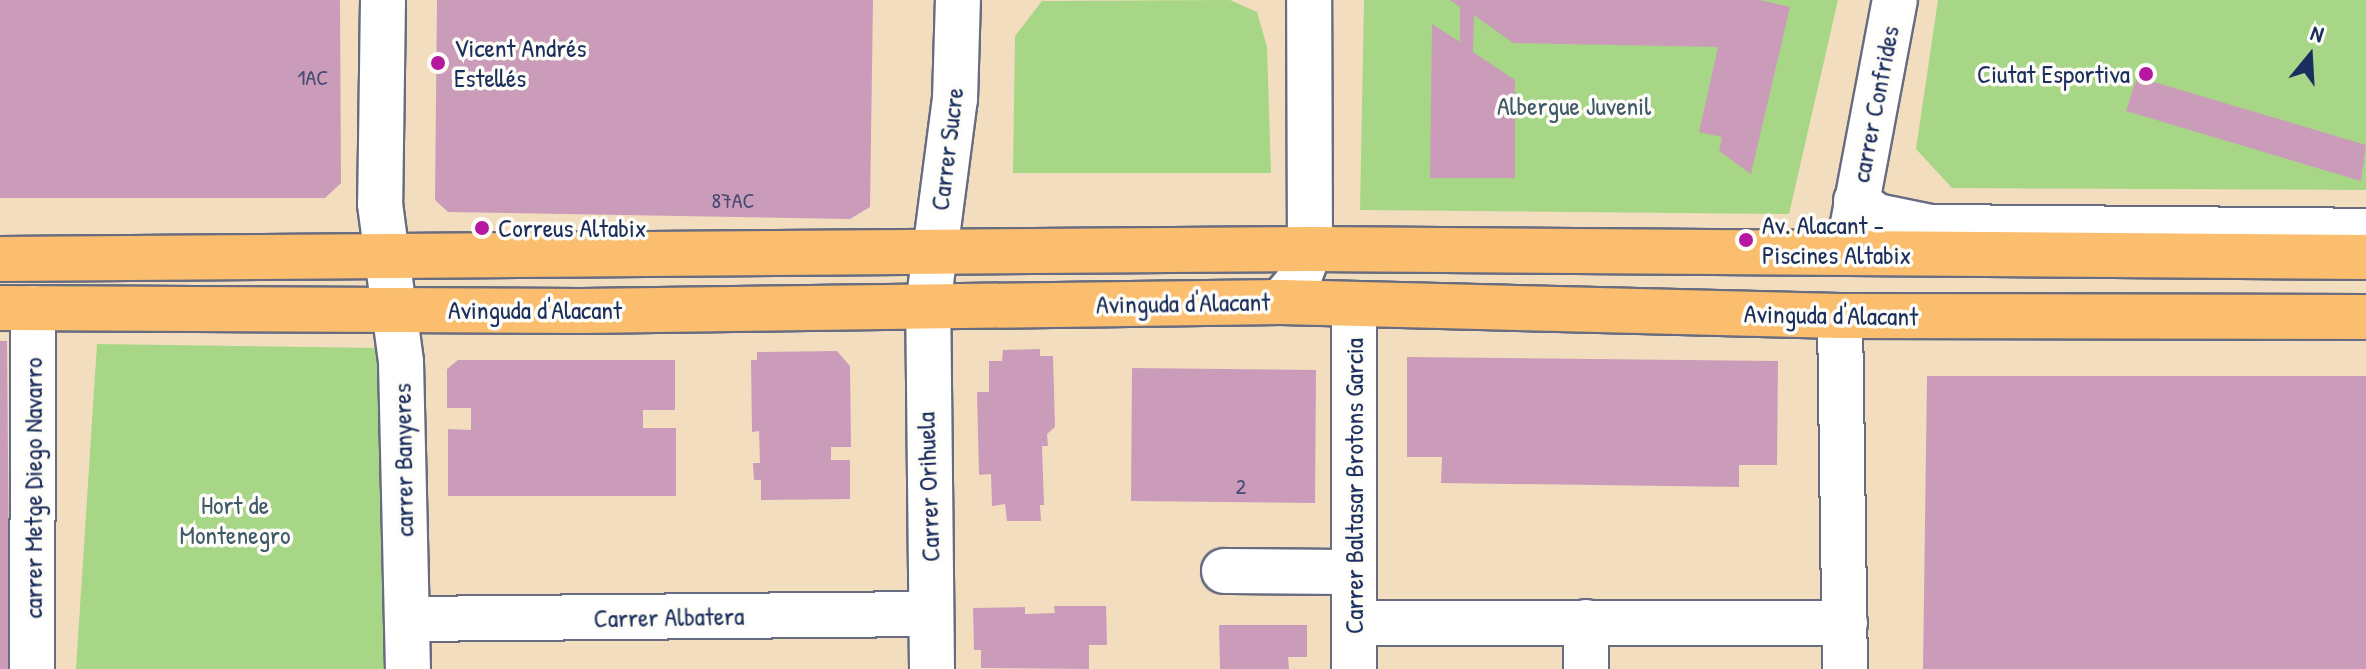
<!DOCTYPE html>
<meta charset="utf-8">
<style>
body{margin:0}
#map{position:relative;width:2366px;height:669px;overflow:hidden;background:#f3ddbf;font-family:"Patrick Hand",sans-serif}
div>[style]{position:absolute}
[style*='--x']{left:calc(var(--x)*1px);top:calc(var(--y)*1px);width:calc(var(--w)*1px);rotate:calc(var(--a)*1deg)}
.green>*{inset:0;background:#a7d786}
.building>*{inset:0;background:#cb9cb9}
.roads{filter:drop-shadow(2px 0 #676c80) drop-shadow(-2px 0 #676c80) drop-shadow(0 2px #676c80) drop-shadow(0 -2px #676c80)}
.minor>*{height:44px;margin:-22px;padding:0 22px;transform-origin:22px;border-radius:22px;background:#fff}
.major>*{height:44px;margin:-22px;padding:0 22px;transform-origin:22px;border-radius:22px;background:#fbbe6e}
.dots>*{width:22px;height:22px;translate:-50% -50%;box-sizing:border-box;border:4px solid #fdfcf7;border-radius:50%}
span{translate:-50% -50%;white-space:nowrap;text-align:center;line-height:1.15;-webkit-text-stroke:7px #fdfcf7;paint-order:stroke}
.number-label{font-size:22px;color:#474a75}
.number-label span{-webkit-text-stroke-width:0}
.poi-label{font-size:26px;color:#1b2f5e}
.left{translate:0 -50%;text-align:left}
.right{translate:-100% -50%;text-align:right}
.street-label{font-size:26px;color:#1b2f5e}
.park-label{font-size:26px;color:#3e5968}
.north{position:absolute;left:2270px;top:16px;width:80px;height:80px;-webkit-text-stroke:6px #fdfcf7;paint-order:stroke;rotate:18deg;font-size:22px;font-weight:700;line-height:32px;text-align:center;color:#1b2f5e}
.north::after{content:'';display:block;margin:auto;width:28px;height:36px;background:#1b2f5e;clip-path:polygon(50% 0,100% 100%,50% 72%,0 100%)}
</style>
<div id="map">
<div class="green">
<div style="clip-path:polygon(1230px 0,1257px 12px,1267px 47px,1271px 173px,1013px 173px,1015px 36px,1042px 1px)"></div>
<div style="clip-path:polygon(1364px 0,1838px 0,1789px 214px,1360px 210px)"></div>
<div style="clip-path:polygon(1938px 0,2366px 0,2366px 190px,1952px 188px,1916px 149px)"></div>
<div style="clip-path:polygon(97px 344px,380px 348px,385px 669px,76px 669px)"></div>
</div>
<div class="building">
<div style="clip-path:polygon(0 0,340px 0,341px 183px,325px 198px,0 198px)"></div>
<div style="clip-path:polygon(437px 0,873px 0,870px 207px,850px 219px,448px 212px,435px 200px)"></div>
<div style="clip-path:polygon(1450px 0,1760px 0,1790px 7px,1751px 174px,1719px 151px,1722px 137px,1699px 132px,1718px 47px,1513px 43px,1474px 15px,1473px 52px,1515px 80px,1515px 178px,1430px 178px,1432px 24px,1460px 42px,1460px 7px)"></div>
<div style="clip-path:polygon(2137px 77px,2366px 145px,2361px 181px,2126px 111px)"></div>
<div style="clip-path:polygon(0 341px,7px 341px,10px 669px,0 669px)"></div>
<div style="clip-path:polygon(1040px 349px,1040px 356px,1053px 356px,1055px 427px,1047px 434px,1048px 446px,1042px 446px,1044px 505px,1040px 505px,1041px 521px,1007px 521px,1005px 504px,992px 506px,991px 474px,979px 475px,977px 392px,989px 392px,989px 361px,1002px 361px,1003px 350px)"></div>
<div style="clip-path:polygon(837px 351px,850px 366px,851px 447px,831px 447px,831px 460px,850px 460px,850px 499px,761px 500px,761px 480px,754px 480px,753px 463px,760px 463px,759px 431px,752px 432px,751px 360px,757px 360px,757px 352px)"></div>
<div style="clip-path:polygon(1407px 357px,1778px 361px,1777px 465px,1739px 465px,1739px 487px,1441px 483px,1442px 457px,1407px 457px)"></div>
<div style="clip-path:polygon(458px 360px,675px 360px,675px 410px,643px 410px,643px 428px,676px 428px,676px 496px,448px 496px,448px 429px,471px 430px,471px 408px,447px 408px,447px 369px)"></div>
<div style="clip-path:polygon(1132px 368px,1316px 370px,1315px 503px,1131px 501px)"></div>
<div style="clip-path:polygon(1927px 376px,2366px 376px,2366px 669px,1923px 669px)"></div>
<div style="clip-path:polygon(1054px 606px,1106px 606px,1107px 645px,1089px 645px,1089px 669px,981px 668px,981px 650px,974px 650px,973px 608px,1025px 607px,1025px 614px,1055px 613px)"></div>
<div style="clip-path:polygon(1219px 625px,1307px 625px,1307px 657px,1288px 657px,1289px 669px,1220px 669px)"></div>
</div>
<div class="roads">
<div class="minor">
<div style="--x:383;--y:0;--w:204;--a:90.8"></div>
<div style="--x:380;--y:204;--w:159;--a:82.4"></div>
<div style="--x:401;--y:362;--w:307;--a:88.7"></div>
<div style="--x:1856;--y:201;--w:26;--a:36"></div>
<div style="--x:1877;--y:216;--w:55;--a:11.5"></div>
<div style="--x:1931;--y:227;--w:435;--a:0.5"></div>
<div style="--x:1852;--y:229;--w:233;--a:-79.4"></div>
<div style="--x:1281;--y:302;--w:25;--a:-50"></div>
<div style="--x:1297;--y:283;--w:36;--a:-69"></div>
<div style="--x:1310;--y:249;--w:249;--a:-90.2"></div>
<div style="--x:1354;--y:304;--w:365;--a:90"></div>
<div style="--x:1840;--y:316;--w:353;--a:89.2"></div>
<div style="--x:1224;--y:571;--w:126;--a:0.5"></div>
<div style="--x:407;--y:619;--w:524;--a:-0.55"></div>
<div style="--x:1354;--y:623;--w:491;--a:0"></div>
<div style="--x:32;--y:669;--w:361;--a:-89.8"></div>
<div style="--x:932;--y:669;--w:363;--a:-90.6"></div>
<div style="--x:928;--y:306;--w:209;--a:-82.6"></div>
<div style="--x:955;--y:99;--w:99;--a:-88.3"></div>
<div style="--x:1586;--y:669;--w:47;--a:-90"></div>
</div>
<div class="major">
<div style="--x:0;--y:259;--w:1310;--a:-0.44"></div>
<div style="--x:1310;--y:249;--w:1056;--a:0.43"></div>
<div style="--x:0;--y:308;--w:581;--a:0.3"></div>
<div style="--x:581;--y:311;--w:700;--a:-0.74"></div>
<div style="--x:1281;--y:302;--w:559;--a:1.43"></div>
<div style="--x:1840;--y:316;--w:526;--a:0.11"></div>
</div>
</div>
<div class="dots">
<div style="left:438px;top:63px;background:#b5179e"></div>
<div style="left:2146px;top:74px;background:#b5179e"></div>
<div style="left:482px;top:228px;background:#b5179e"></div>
<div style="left:1746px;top:240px;background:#b5179e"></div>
</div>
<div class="number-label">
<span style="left:313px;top:78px">1AC</span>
<span style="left:733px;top:201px">87AC</span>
<span style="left:1241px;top:487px">2</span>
</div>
<div class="poi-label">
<span class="left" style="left:454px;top:63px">Vicent Andrés<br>Estellés</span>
<span class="right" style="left:2130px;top:74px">Ciutat Esportiva</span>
<span class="left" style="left:1762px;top:240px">Av. Alacant -<br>Piscines Altabix</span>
<span class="left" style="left:498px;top:228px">Correus Altabix</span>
</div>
<div class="street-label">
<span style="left:1875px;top:104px;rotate:-79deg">carrer Confrides</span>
<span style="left:947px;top:149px;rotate:-83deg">Carrer Sucre</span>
<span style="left:1183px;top:303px;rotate:-1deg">Avinguda d'Alacant</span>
<span style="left:535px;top:310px">Avinguda d'Alacant</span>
<span style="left:1831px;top:315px;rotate:1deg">Avinguda d'Alacant</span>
<span style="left:403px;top:460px;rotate:-91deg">carrer Banyeres</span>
<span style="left:1354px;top:486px;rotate:-90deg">Carrer Baltasar Brotons Garcia</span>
<span style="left:928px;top:487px;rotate:-92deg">Carrer Orihuela</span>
<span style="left:33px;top:488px;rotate:-90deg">carrer Metge Diego Navarro</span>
<span style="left:669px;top:617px;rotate:-1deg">Carrer Albatera</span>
</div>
<div class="park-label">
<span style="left:1574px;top:106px">Albergue Juvenil</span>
<span style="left:235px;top:520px">Hort de<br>Montenegro</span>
</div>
<div class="north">N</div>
</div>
